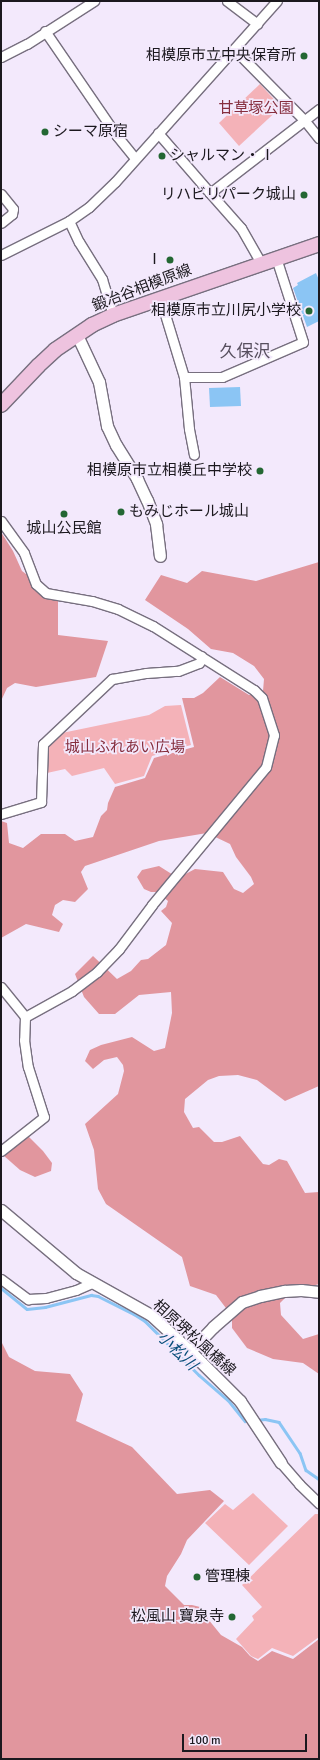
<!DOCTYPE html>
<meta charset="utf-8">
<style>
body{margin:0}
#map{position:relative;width:320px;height:1760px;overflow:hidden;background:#f3e9fc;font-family:Signika,"Noto Sans JP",sans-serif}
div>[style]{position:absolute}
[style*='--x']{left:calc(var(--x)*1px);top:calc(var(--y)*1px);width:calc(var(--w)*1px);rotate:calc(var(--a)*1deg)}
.green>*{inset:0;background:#f4b2b8}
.forest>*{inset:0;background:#e1969e}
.water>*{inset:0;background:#8bc5f4}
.stream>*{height:2.5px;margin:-1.25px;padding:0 1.25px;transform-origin:1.25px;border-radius:1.25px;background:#8bc5f4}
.roads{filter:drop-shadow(1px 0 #776f7f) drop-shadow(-1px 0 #776f7f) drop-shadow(0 1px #776f7f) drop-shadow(0 -1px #776f7f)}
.minor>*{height:9px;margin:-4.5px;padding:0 4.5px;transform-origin:4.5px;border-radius:4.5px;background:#fff}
.tertiary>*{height:11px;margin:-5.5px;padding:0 5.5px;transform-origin:5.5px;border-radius:5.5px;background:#fff}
.primary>*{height:14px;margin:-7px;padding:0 7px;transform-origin:7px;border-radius:7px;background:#eec3df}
.dots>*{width:11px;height:11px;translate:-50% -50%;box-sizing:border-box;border:2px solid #f3e9fc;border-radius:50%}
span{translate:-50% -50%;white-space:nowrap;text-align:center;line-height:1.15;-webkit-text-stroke:3.5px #f3e9fc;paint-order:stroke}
.poi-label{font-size:15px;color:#1b181e}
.right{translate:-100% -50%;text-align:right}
.left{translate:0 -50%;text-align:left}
.park-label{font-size:15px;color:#862e3e}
.street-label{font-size:15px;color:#1b181e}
.water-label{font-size:16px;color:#084d79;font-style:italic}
.quarter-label{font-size:17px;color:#574f5e}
.frame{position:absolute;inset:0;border:2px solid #1b181e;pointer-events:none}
.scale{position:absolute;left:182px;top:1734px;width:125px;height:18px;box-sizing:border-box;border:2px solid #1b181e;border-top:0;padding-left:5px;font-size:12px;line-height:14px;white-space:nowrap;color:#1b181e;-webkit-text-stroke:3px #f3e9fc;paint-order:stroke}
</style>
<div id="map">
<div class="green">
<div style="clip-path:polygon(260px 84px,281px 107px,239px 146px,219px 123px)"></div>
<div style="clip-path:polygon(181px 705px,191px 745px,152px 756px,144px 776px,115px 784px,104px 768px,72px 776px,65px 769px,47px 773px,46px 745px,62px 733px,149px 715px,165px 706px)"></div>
<div style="clip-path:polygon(253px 1493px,288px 1526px,249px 1565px,205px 1523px,225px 1504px,233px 1510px)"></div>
<div style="clip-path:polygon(315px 1514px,319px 1514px,319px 1637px,293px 1656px,272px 1648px,258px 1659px,251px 1656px,236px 1639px,254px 1620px,252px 1616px,262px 1607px,242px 1585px)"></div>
</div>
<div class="forest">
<div style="clip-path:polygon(1px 532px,13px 551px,22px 571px,58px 598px,58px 635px,108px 641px,96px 677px,36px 687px,15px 683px,7px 688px,1px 701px)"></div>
<div style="clip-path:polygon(319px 562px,319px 1086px,285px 1101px,257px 1080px,238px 1075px,219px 1076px,208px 1080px,185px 1099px,184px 1112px,193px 1128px,199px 1127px,214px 1142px,222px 1142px,240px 1136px,263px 1164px,269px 1165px,279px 1159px,287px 1161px,305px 1193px,319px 1192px,319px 1284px,291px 1292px,280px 1303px,281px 1315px,303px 1339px,319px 1334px,319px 1374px,303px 1363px,273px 1359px,247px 1348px,232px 1328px,232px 1316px,216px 1295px,190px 1286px,182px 1257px,106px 1204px,98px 1189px,94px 1150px,85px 1124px,118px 1094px,124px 1071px,123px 1065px,117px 1057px,104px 1060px,93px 1069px,85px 1061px,90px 1050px,101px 1045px,132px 1037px,154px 1051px,165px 1048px,172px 1013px,171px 992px,139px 995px,115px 1014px,99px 1014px,84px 997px,75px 974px,93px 956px,117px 979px,131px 971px,141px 960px,148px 959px,166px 945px,172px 923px,161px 911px,166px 907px,168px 901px,157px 892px,151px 892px,144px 889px,137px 877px,142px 870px,159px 866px,178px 878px,195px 869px,223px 872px,234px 889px,243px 893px,254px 884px,251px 877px,236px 857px,230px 844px,207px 833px,159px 841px,85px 866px,81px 872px,88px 889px,75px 902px,63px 900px,55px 905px,52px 915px,63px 924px,59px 932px,26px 924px,1px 938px,1px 821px,7px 823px,9px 843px,23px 848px,41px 834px,65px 834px,75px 841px,93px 837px,101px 816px,107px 810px,108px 803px,115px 787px,145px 778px,154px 758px,194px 747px,182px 698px,194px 698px,203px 693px,220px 677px,249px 695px,263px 691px,264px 679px,254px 666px,233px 653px,211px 649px,188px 629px,145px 600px,161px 575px,187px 583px,202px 571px,256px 581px)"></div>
<div style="clip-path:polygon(27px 1135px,43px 1151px,52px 1163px,51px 1171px,35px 1177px,20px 1170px,3px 1155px)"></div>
<div style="clip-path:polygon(1px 1341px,9px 1357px,35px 1371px,70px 1374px,83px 1394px,76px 1421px,132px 1447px,177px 1494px,210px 1490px,224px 1501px,187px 1540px,181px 1554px,167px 1576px,165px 1586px,184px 1605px,192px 1605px,200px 1607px,208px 1615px,208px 1619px,221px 1635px,242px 1647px,250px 1656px,258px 1661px,272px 1651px,293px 1659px,319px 1639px,319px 1759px,1px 1759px)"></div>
</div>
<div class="water">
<div style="clip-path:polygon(316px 273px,319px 280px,319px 321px,307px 327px,293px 288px,298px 285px,297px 283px)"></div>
<div style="clip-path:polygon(240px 387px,241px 406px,210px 407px,209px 388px)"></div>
</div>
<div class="stream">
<div style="--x:1;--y:1288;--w:33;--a:39"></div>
<div style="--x:27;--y:1309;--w:18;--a:-6"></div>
<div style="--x:45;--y:1307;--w:48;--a:-14.6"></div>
<div style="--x:91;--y:1295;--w:7;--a:8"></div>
<div style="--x:98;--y:1296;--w:40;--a:26.6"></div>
<div style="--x:134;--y:1314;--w:13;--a:32"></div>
<div style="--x:145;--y:1321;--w:76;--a:45"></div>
<div style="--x:199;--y:1375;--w:38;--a:41"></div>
<div style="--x:228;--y:1400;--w:27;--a:51"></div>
<div style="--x:245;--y:1421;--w:4;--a:0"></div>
<div style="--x:256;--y:1420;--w:9;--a:-6"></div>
<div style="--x:265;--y:1419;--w:14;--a:12"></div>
<div style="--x:279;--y:1422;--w:37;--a:56"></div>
<div style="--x:300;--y:1453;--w:18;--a:71"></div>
<div style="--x:306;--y:1470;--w:16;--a:35"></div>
</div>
<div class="roads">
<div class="minor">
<div style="--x:227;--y:1;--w:38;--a:37"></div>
<div style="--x:45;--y:31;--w:127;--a:55.6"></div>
<div style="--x:117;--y:136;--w:28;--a:51"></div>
<div style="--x:235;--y:50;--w:100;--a:45.4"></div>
<div style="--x:305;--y:121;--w:22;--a:51"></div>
<div style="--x:1;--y:57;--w:29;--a:-27"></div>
<div style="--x:27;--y:44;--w:80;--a:-32.7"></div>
<div style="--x:158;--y:133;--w:79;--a:49.1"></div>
<div style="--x:210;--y:193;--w:138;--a:-37.6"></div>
<div style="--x:210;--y:193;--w:47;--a:48.5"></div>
<div style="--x:241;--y:228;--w:40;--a:60.3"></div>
<div style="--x:1;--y:194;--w:19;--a:51"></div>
<div style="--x:13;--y:209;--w:5;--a:101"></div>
<div style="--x:12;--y:214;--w:14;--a:141"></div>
<div style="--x:69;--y:221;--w:23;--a:65"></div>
<div style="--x:79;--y:242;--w:44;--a:58.1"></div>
<div style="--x:102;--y:279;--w:38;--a:73"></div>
<div style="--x:1;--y:255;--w:76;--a:-26.6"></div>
<div style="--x:69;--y:221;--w:24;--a:-35"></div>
<div style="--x:89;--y:207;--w:36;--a:-44"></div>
<div style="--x:115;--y:182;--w:243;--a:-48.2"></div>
<div style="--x:160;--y:298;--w:83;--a:73.1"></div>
<div style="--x:184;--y:377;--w:38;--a:0"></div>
<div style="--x:222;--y:377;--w:88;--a:-23.4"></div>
<div style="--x:303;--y:342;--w:88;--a:-107.8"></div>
<div style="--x:184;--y:377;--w:52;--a:84.5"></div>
<div style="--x:189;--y:429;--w:26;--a:79"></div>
<div style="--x:1;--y:521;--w:39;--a:54"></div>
<div style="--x:24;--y:553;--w:33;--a:69"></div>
<div style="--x:36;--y:584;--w:13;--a:42"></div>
<div style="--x:46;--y:593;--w:47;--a:9.9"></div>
<div style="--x:92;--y:601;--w:27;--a:17"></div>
<div style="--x:118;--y:609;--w:39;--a:26"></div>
<div style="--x:153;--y:626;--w:120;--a:32.4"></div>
<div style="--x:254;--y:690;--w:11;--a:45"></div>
<div style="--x:262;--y:698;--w:39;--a:72"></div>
<div style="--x:274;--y:735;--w:33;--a:104"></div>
<div style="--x:266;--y:767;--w:179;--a:129.6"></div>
<div style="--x:152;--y:905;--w:55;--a:126.9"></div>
<div style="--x:119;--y:949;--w:32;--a:134"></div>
<div style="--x:97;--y:972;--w:31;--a:143"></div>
<div style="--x:72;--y:991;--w:54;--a:151"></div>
<div style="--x:1;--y:814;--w:42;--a:-16.7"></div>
<div style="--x:41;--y:802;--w:58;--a:-88"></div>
<div style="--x:43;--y:744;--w:95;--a:-43.3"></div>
<div style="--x:112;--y:679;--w:35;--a:-10"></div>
<div style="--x:146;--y:673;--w:32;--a:-4"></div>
<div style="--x:178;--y:671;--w:22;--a:-21"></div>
<div style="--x:199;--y:663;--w:4;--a:-56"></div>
<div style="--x:201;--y:660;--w:4;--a:-90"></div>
<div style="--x:1;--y:987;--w:38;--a:51"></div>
<div style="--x:25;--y:1017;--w:23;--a:92"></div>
<div style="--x:24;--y:1040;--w:27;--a:82"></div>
<div style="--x:28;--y:1067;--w:52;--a:72.3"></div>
<div style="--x:44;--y:1117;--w:55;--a:141.7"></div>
<div style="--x:1;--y:1279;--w:34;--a:37"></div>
<div style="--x:28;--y:1299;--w:18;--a:-3"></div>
<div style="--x:46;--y:1298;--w:31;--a:-15"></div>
<div style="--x:76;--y:1290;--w:17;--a:-24"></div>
<div style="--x:281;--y:1463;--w:28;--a:49"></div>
<div style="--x:299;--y:1484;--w:28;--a:44"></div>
</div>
<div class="tertiary">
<div style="--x:77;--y:335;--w:52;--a:64.9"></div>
<div style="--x:99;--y:382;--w:45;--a:79.7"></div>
<div style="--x:107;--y:426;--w:21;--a:65"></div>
<div style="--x:116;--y:445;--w:40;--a:58"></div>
<div style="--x:137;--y:479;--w:23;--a:65"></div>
<div style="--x:147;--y:500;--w:26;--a:69"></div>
<div style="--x:156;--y:524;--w:32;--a:83"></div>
<div style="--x:1;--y:1210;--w:98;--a:40"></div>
<div style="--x:76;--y:1273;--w:86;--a:29.2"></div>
<div style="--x:151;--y:1315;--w:53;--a:42.7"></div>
<div style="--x:190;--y:1351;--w:71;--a:45"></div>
<div style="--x:240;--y:1401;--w:74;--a:56.5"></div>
<div style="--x:190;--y:1351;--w:33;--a:-46"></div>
<div style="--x:213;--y:1327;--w:38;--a:-41"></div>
<div style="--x:242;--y:1302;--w:19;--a:-18"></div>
<div style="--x:260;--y:1296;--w:25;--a:-12"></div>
<div style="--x:284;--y:1291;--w:17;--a:-3"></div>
<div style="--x:301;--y:1290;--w:18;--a:6"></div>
</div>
<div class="primary">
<div style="--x:1;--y:405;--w:54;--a:-46.5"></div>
<div style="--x:38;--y:366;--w:23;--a:-43"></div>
<div style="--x:55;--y:350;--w:45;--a:-34"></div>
<div style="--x:92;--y:325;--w:23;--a:-25"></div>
<div style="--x:113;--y:315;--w:218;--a:-19"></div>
</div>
</div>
<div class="dots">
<div style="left:304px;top:56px;background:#236733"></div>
<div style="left:45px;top:132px;background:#236733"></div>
<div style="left:162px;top:156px;background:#236733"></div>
<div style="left:304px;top:195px;background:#236733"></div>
<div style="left:170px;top:260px;background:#236733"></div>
<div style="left:309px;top:311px;background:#236733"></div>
<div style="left:260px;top:471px;background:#236733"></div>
<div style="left:121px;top:512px;background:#236733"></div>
<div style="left:64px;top:514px;background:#236733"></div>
<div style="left:197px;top:1577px;background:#236733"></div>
<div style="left:232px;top:1617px;background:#236733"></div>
</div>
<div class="poi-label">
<span class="right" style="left:296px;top:56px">相模原市立中央保育所</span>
<span class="left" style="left:53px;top:132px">シーマ原宿</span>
<span class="left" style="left:170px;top:156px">シャルマン・Ⅰ</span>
<span class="right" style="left:296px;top:195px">リハビリパーク城山</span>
<span class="right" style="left:162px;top:260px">Ⅰ</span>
<span class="right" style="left:301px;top:311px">相模原市立川尻小学校</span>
<span class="right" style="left:252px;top:471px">相模原市立相模丘中学校</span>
<span class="left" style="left:129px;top:512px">もみじホール城山</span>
<span style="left:64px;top:529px">城山公民館</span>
<span class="left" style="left:205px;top:1577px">管理棟</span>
<span class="right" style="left:224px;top:1617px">松風山 寶泉寺</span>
</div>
<div class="park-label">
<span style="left:256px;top:109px">甘草塚公園</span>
<span style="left:125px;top:748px">城山ふれあい広場</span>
</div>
<div class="street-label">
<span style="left:142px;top:288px;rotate:-21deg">鍛冶谷相模原線</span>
<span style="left:194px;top:1338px;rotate:42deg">相原堺松風橋線</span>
</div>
<div class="water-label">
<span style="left:177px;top:1351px;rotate:44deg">小松川</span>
</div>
<div class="quarter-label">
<span style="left:245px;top:352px">久保沢</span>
</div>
<div class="frame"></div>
<div class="scale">100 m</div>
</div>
